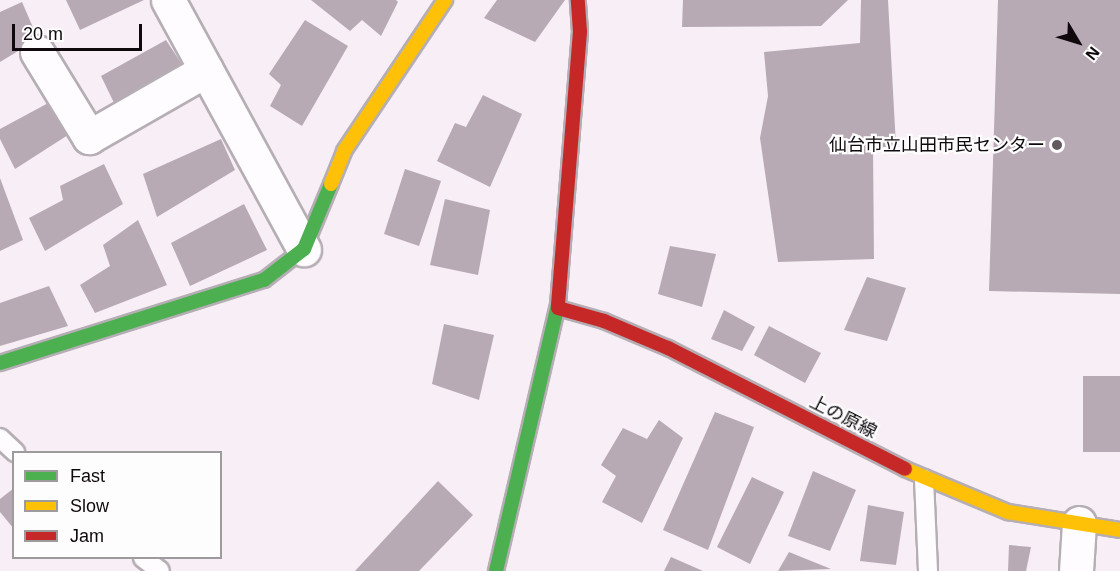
<!DOCTYPE html>
<meta charset="utf-8">
<style>
body{margin:0}
#map{position:relative;width:1120px;height:571px;overflow:hidden;background:#f8eef6;font-family:Helvetica,"Noto Sans JP",sans-serif}
div>[style]{position:absolute}
[style*='--x']{left:calc(var(--x)*1px);top:calc(var(--y)*1px);width:calc(var(--w)*1px);rotate:calc(var(--a)*1deg)}
.building>*{inset:0;background:#b7aab5}
.roads{filter:drop-shadow(2px 0 #b5aeb4) drop-shadow(-2px 0 #b5aeb4) drop-shadow(0 2px #b5aeb4) drop-shadow(0 -2px #b5aeb4)}
.lane>*{height:18px;margin:-9px;padding:0 9px;transform-origin:9px;border-radius:9px;background:#fefcfe}
.street>*{height:33px;margin:-16.5px;padding:0 16.5px;transform-origin:16.5px;border-radius:16.5px;background:#fefcfe}
.fast>*{height:14px;margin:-7px;padding:0 7px;transform-origin:7px;border-radius:7px;background:#4caf50}
.slow>*{height:14px;margin:-7px;padding:0 7px;transform-origin:7px;border-radius:7px;background:#ffc107}
.jam>*{height:14px;margin:-7px;padding:0 7px;transform-origin:7px;border-radius:7px;background:#c62828}
.dots>*{width:16px;height:16px;translate:-50% -50%;box-sizing:border-box;border:3px solid #fdfdfd;border-radius:50%}
span{translate:-50% -50%;white-space:nowrap;text-align:center;line-height:1.15;-webkit-text-stroke:4.5px #fdfdfd;paint-order:stroke}
.poi-label{font-size:18px;color:#0f090e}
.right{translate:-100% -50%;text-align:right}
.street-label{font-size:18px;color:#0f090e}
.legend{position:absolute;left:12px;top:451px;width:210px;height:108px;box-sizing:border-box;background:#fdfdfd;border:2px solid #9e9b9d;margin:0;padding:8px 10px;list-style:none;font-size:18px;color:#0f090e}
.legend li{display:flex;align-items:center;gap:12px;height:30px}
.legend b{width:30px;border:2px solid #9e9b9d}
.north{position:absolute;left:1048px;top:12px;width:60px;height:60px;-webkit-text-stroke:4px #fdfdfd;paint-order:stroke;rotate:128deg;font-size:16px;font-weight:700;line-height:24px;text-align:center;color:#0f090e}
.north::after{content:'';display:block;margin:auto;width:21px;height:27px;background:#0f090e;clip-path:polygon(50% 0,100% 100%,50% 72%,0 100%)}
.scale{position:absolute;left:12px;top:24px;width:130px;height:27px;box-sizing:border-box;border:3px solid #0f090e;border-top:0;padding-left:8px;font-size:18px;line-height:21px;white-space:nowrap;color:#0f090e;-webkit-text-stroke:4px #fdfdfd;paint-order:stroke}
</style>
<div id="map">
<div class="building">
<div style="clip-path:polygon(66px 0,144px 0,80px 30px)"></div>
<div style="clip-path:polygon(311px 0,396px 0,398px 2px,381px 36px,362px 20px,350px 31px)"></div>
<div style="clip-path:polygon(497px 0,565px 0,535px 42px,484px 18px)"></div>
<div style="clip-path:polygon(683px 0,848px 0,821px 26px,682px 27px)"></div>
<div style="clip-path:polygon(861px 0,888px 0,896px 146px,873px 148px,874px 259px,778px 262px,760px 138px,768px 96px,764px 52px,860px 43px)"></div>
<div style="clip-path:polygon(998px 0,1120px 0,1120px 294px,989px 291px)"></div>
<div style="clip-path:polygon(22px 2px,38px 39px,0 62px,0 12px)"></div>
<div style="clip-path:polygon(305px 20px,348px 46px,302px 126px,270px 106px,281px 85px,269px 74px)"></div>
<div style="clip-path:polygon(166px 40px,185px 69px,116px 107px,101px 76px)"></div>
<div style="clip-path:polygon(483px 95px,522px 114px,490px 187px,437px 161px,455px 123px,466px 127px)"></div>
<div style="clip-path:polygon(52px 101px,68px 135px,15px 169px,0 139px,0 129px)"></div>
<div style="clip-path:polygon(221px 139px,235px 170px,157px 217px,143px 174px)"></div>
<div style="clip-path:polygon(104px 164px,123px 204px,45px 251px,29px 218px,63px 200px,60px 186px)"></div>
<div style="clip-path:polygon(405px 169px,441px 181px,419px 246px,384px 234px)"></div>
<div style="clip-path:polygon(0 178px,23px 240px,0 251px)"></div>
<div style="clip-path:polygon(445px 199px,490px 210px,478px 275px,430px 265px)"></div>
<div style="clip-path:polygon(244px 204px,267px 250px,190px 286px,171px 243px)"></div>
<div style="clip-path:polygon(138px 220px,167px 285px,95px 313px,80px 285px,110px 266px,103px 245px)"></div>
<div style="clip-path:polygon(670px 246px,716px 254px,702px 307px,658px 294px)"></div>
<div style="clip-path:polygon(867px 277px,906px 288px,887px 341px,844px 330px)"></div>
<div style="clip-path:polygon(49px 286px,68px 326px,0 346px,0 303px)"></div>
<div style="clip-path:polygon(724px 310px,755px 327px,742px 351px,711px 339px)"></div>
<div style="clip-path:polygon(444px 324px,494px 335px,479px 400px,432px 384px)"></div>
<div style="clip-path:polygon(769px 326px,821px 353px,805px 383px,754px 355px)"></div>
<div style="clip-path:polygon(1083px 376px,1120px 376px,1120px 452px,1083px 452px)"></div>
<div style="clip-path:polygon(715px 412px,754px 427px,708px 550px,663px 530px)"></div>
<div style="clip-path:polygon(659px 420px,683px 438px,642px 523px,602px 502px,616px 476px,601px 465px,623px 428px,647px 439px)"></div>
<div style="clip-path:polygon(813px 471px,856px 490px,830px 551px,788px 536px)"></div>
<div style="clip-path:polygon(752px 477px,784px 492px,750px 564px,717px 547px)"></div>
<div style="clip-path:polygon(438px 481px,473px 515px,419px 571px,355px 571px)"></div>
<div style="clip-path:polygon(14px 488px,14px 529px,0 512px,0 499px)"></div>
<div style="clip-path:polygon(868px 505px,904px 512px,896px 565px,860px 561px)"></div>
<div style="clip-path:polygon(1009px 545px,1031px 547px,1026px 571px,1008px 571px)"></div>
<div style="clip-path:polygon(789px 552px,831px 569px,778px 571px)"></div>
<div style="clip-path:polygon(671px 557px,703px 571px,664px 571px)"></div>
</div>
<div class="roads">
<div class="lane">
<div style="--x:0;--y:438;--w:21;--a:43"></div>
<div style="--x:924;--y:479;--w:92;--a:87.5"></div>
<div style="--x:143;--y:558;--w:21;--a:37"></div>
</div>
<div class="street">
<div style="--x:168;--y:0;--w:284;--a:61.4"></div>
<div style="--x:37;--y:52;--w:100;--a:58.5"></div>
<div style="--x:89;--y:137;--w:135;--a:-29.8"></div>
<div style="--x:1076;--y:571;--w:48;--a:-86.4"></div>
</div>
<div class="fast">
<div style="--x:0;--y:363;--w:277;--a:-17.5"></div>
<div style="--x:264;--y:280;--w:51;--a:-37.8"></div>
<div style="--x:304;--y:249;--w:70;--a:-67.4"></div>
<div style="--x:496;--y:571;--w:273;--a:-76.9"></div>
</div>
<div class="slow">
<div style="--x:331;--y:184;--w:35;--a:-68"></div>
<div style="--x:344;--y:151;--w:182;--a:-56.2"></div>
<div style="--x:905;--y:469;--w:112;--a:22.7"></div>
<div style="--x:1008;--y:512;--w:113;--a:9.1"></div>
</div>
<div class="jam">
<div style="--x:558;--y:305;--w:274;--a:-85.4"></div>
<div style="--x:580;--y:32;--w:32;--a:-94"></div>
<div style="--x:558;--y:308;--w:48;--a:15.8"></div>
<div style="--x:604;--y:321;--w:69;--a:22.9"></div>
<div style="--x:668;--y:348;--w:266;--a:27"></div>
</div>
</div>
<div class="dots">
<div style="left:1057px;top:145px;background:#61595f"></div>
</div>
<div class="poi-label">
<span class="right" style="left:1045px;top:145px">仙台市立山田市民センター</span>
</div>
<div class="street-label">
<span style="left:843px;top:417px;rotate:27deg">上の原線</span>
</div>
<ul class="legend">
<li><b style="height:8px;background:#4caf50"></b>Fast</li>
<li><b style="height:8px;background:#ffc107"></b>Slow</li>
<li><b style="height:8px;background:#c62828"></b>Jam</li>
</ul>
<div class="north">N</div>
<div class="scale">20 m</div>
</div>
